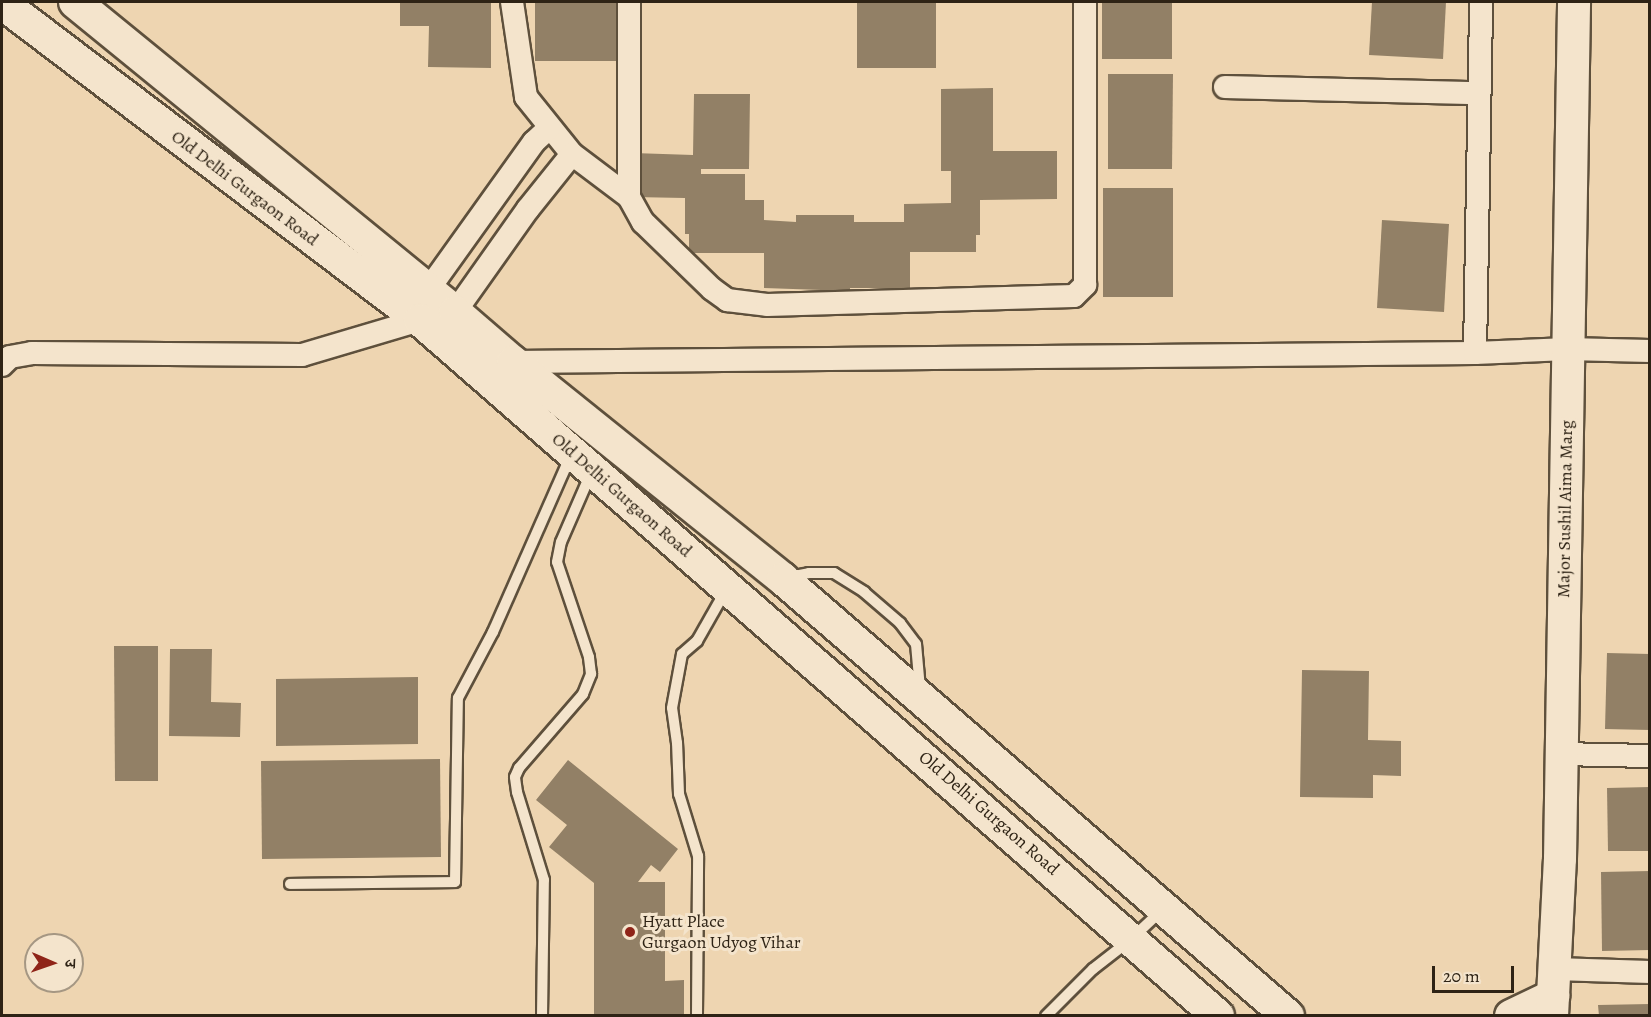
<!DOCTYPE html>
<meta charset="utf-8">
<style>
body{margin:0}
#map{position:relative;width:1651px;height:1017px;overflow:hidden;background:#eed5b1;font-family:Alegreya,"Noto Serif Devanagari",serif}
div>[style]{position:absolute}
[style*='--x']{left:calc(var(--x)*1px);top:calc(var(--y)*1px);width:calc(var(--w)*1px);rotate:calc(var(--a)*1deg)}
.building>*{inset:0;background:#928066}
.roads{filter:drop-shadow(2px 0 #5e503c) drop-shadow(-2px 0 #5e503c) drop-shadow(0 2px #5e503c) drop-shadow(0 -2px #5e503c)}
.lane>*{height:10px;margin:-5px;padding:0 5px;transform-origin:5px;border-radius:5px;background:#f4e4cc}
.street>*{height:22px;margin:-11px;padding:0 11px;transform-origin:11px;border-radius:11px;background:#f4e4cc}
.secondary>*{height:32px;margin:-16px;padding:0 16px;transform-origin:16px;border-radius:16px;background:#f4e4cc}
.dots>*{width:16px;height:16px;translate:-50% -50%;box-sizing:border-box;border:3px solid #f4e4cc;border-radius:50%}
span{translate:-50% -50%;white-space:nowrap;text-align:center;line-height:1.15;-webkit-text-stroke:6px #f4e4cc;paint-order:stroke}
.street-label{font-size:18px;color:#2e2315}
.poi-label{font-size:18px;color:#2e2315}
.left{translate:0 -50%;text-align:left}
.frame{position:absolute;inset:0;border:3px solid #2e2315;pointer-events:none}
.north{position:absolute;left:24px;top:933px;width:60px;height:60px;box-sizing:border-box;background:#f4e4cc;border:2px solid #a59783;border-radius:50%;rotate:92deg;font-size:16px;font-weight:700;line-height:24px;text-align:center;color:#2e2315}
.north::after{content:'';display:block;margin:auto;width:21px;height:27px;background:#8f2418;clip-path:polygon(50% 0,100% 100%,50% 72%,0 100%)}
.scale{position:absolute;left:1432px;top:966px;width:82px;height:27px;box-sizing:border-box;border:3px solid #2e2315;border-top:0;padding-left:8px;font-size:18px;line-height:21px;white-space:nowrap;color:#2e2315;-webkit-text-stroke:4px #f4e4cc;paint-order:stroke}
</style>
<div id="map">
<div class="building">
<div style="clip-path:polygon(400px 2px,491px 2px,491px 68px,428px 67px,429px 26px,400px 26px)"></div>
<div style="clip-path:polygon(535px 2px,619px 2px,619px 61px,535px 61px)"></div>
<div style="clip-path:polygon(857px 2px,936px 2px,936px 68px,857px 68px)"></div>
<div style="clip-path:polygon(1102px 2px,1172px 2px,1172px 59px,1102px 59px)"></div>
<div style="clip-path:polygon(1372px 2px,1446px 2px,1443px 59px,1369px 55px)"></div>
<div style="clip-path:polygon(1108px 74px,1173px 74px,1172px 169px,1108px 169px)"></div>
<div style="clip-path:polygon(993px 88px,993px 151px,1057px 151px,1057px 199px,980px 200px,980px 235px,976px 235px,976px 252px,910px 252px,910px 288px,850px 288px,850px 291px,764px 288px,764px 253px,689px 253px,689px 234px,685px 234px,685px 198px,633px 197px,633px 153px,693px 155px,694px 94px,750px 94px,749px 169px,701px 169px,701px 174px,745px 174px,745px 200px,764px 200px,764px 220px,796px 222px,796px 215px,854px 215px,854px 222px,904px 222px,904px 204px,951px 203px,951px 171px,941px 171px,941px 89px)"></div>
<div style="clip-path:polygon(1103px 188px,1173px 188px,1173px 297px,1103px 297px)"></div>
<div style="clip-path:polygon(1382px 220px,1449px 224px,1444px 312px,1377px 308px)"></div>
<div style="clip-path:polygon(114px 646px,158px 646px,158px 781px,115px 781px)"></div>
<div style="clip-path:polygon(170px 649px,212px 649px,211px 702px,241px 703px,240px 737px,169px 736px)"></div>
<div style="clip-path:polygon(1607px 653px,1650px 654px,1650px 730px,1605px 729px)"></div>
<div style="clip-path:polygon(1302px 670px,1369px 671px,1368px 740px,1401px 741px,1401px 776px,1373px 775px,1373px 798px,1300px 797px)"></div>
<div style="clip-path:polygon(418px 677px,418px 744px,276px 746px,276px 679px)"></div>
<div style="clip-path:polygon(440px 759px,441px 857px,262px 859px,261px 761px)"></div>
<div style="clip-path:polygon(568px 760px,678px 849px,660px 872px,651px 865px,638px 882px,665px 882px,665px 981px,684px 980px,684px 1016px,594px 1016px,594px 883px,549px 847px,567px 825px,536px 800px)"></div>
<div style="clip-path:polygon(1650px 787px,1650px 851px,1608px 851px,1607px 788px)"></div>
<div style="clip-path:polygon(1650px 871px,1650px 950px,1602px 951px,1601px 872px)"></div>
<div style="clip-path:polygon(1650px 1004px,1650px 1016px,1599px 1016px,1598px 1005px)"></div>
</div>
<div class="roads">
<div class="lane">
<div style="--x:789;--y:577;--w:20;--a:-11"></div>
<div style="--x:809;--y:573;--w:25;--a:0"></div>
<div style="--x:834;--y:573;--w:36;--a:32"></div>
<div style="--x:864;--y:592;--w:48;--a:40.7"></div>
<div style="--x:900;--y:623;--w:26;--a:53"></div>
<div style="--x:916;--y:644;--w:45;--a:84.9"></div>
<div style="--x:290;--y:884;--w:165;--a:-0.7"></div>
<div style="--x:455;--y:882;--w:184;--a:-89.1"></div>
<div style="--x:458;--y:698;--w:75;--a:-62.1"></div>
<div style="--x:493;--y:632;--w:193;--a:-66.2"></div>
<div style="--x:542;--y:1016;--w:136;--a:-89.2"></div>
<div style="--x:544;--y:880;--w:92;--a:-107.1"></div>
<div style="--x:517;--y:792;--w:15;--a:-98"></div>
<div style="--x:515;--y:777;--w:10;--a:-66"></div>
<div style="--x:519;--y:768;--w:98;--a:-49.1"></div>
<div style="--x:583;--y:694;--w:22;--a:-68"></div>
<div style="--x:591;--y:674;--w:17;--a:-97"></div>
<div style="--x:589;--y:657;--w:100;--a:-108.6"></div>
<div style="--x:557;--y:562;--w:20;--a:-79"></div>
<div style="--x:561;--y:542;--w:75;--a:-66.5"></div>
<div style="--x:697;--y:1016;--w:160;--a:-89.6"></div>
<div style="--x:698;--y:856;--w:65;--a:-107"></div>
<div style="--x:679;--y:794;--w:51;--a:-92.2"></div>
<div style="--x:677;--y:743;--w:35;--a:-98"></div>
<div style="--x:672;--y:708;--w:55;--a:-79.5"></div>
<div style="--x:682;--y:654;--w:20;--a:-41"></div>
<div style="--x:697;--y:641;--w:59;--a:-60.4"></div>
<div style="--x:1046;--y:1016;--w:66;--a:-45"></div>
<div style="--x:1093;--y:969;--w:46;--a:-37.9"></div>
<div style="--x:1129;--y:941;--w:44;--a:-43.2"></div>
</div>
<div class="street">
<div style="--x:512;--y:2;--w:96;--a:81.6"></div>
<div style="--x:526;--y:97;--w:73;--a:51.1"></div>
<div style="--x:572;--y:154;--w:71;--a:37"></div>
<div style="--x:629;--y:2;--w:195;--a:90"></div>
<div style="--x:629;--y:197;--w:29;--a:61"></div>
<div style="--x:643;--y:222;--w:96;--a:44.2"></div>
<div style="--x:712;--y:289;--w:19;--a:36"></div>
<div style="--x:727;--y:300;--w:40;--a:7.1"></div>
<div style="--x:767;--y:305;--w:307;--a:-1.7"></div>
<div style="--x:1074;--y:296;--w:16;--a:-45"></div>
<div style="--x:1085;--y:285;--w:283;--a:-90"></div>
<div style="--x:1225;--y:87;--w:253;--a:1.4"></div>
<div style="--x:428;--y:290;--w:182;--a:-54.4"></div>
<div style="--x:534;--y:142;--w:21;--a:-43"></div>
<div style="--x:455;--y:312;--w:126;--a:-54.7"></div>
<div style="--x:528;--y:209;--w:70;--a:-51.3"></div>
<div style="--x:1475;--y:353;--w:351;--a:-89"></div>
<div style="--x:513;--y:362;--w:962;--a:-0.54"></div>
<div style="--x:1475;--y:353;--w:92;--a:-2.5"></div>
<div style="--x:1567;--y:349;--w:83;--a:1.4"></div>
<div style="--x:2;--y:365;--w:11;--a:-45"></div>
<div style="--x:10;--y:357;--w:22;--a:-10"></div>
<div style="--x:32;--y:353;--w:270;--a:0.4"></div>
<div style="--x:302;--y:355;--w:123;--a:-16.5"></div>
<div style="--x:1561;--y:754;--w:89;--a:1.3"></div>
<div style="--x:1555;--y:969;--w:95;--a:1.8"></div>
</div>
<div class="secondary">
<div style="--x:75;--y:2;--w:490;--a:39.2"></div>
<div style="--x:455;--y:312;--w:77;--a:40.8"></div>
<div style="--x:513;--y:362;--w:346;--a:38.8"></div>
<div style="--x:783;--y:579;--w:668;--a:40.87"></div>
<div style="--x:2;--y:3;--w:525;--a:37.18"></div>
<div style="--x:420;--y:320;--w:1059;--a:41.09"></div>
<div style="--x:1511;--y:1016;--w:47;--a:-25.5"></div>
<div style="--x:1552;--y:1016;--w:157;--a:-87.1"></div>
<div style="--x:1560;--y:859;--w:857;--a:-89.06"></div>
</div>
</div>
<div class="dots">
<div style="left:630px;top:932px;background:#8f2418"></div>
</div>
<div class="street-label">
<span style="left:245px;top:188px;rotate:37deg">Old Delhi Gurgaon Road</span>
<span style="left:622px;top:495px;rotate:41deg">Old Delhi Gurgaon Road</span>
<span style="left:1565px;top:509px;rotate:-89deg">Major Sushil Aima Marg</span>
<span style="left:989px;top:813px;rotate:41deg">Old Delhi Gurgaon Road</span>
</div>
<div class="poi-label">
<span class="left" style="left:642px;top:932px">Hyatt Place<br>Gurgaon Udyog Vihar</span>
</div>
<div class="frame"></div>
<div class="north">उ</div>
<div class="scale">20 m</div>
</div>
